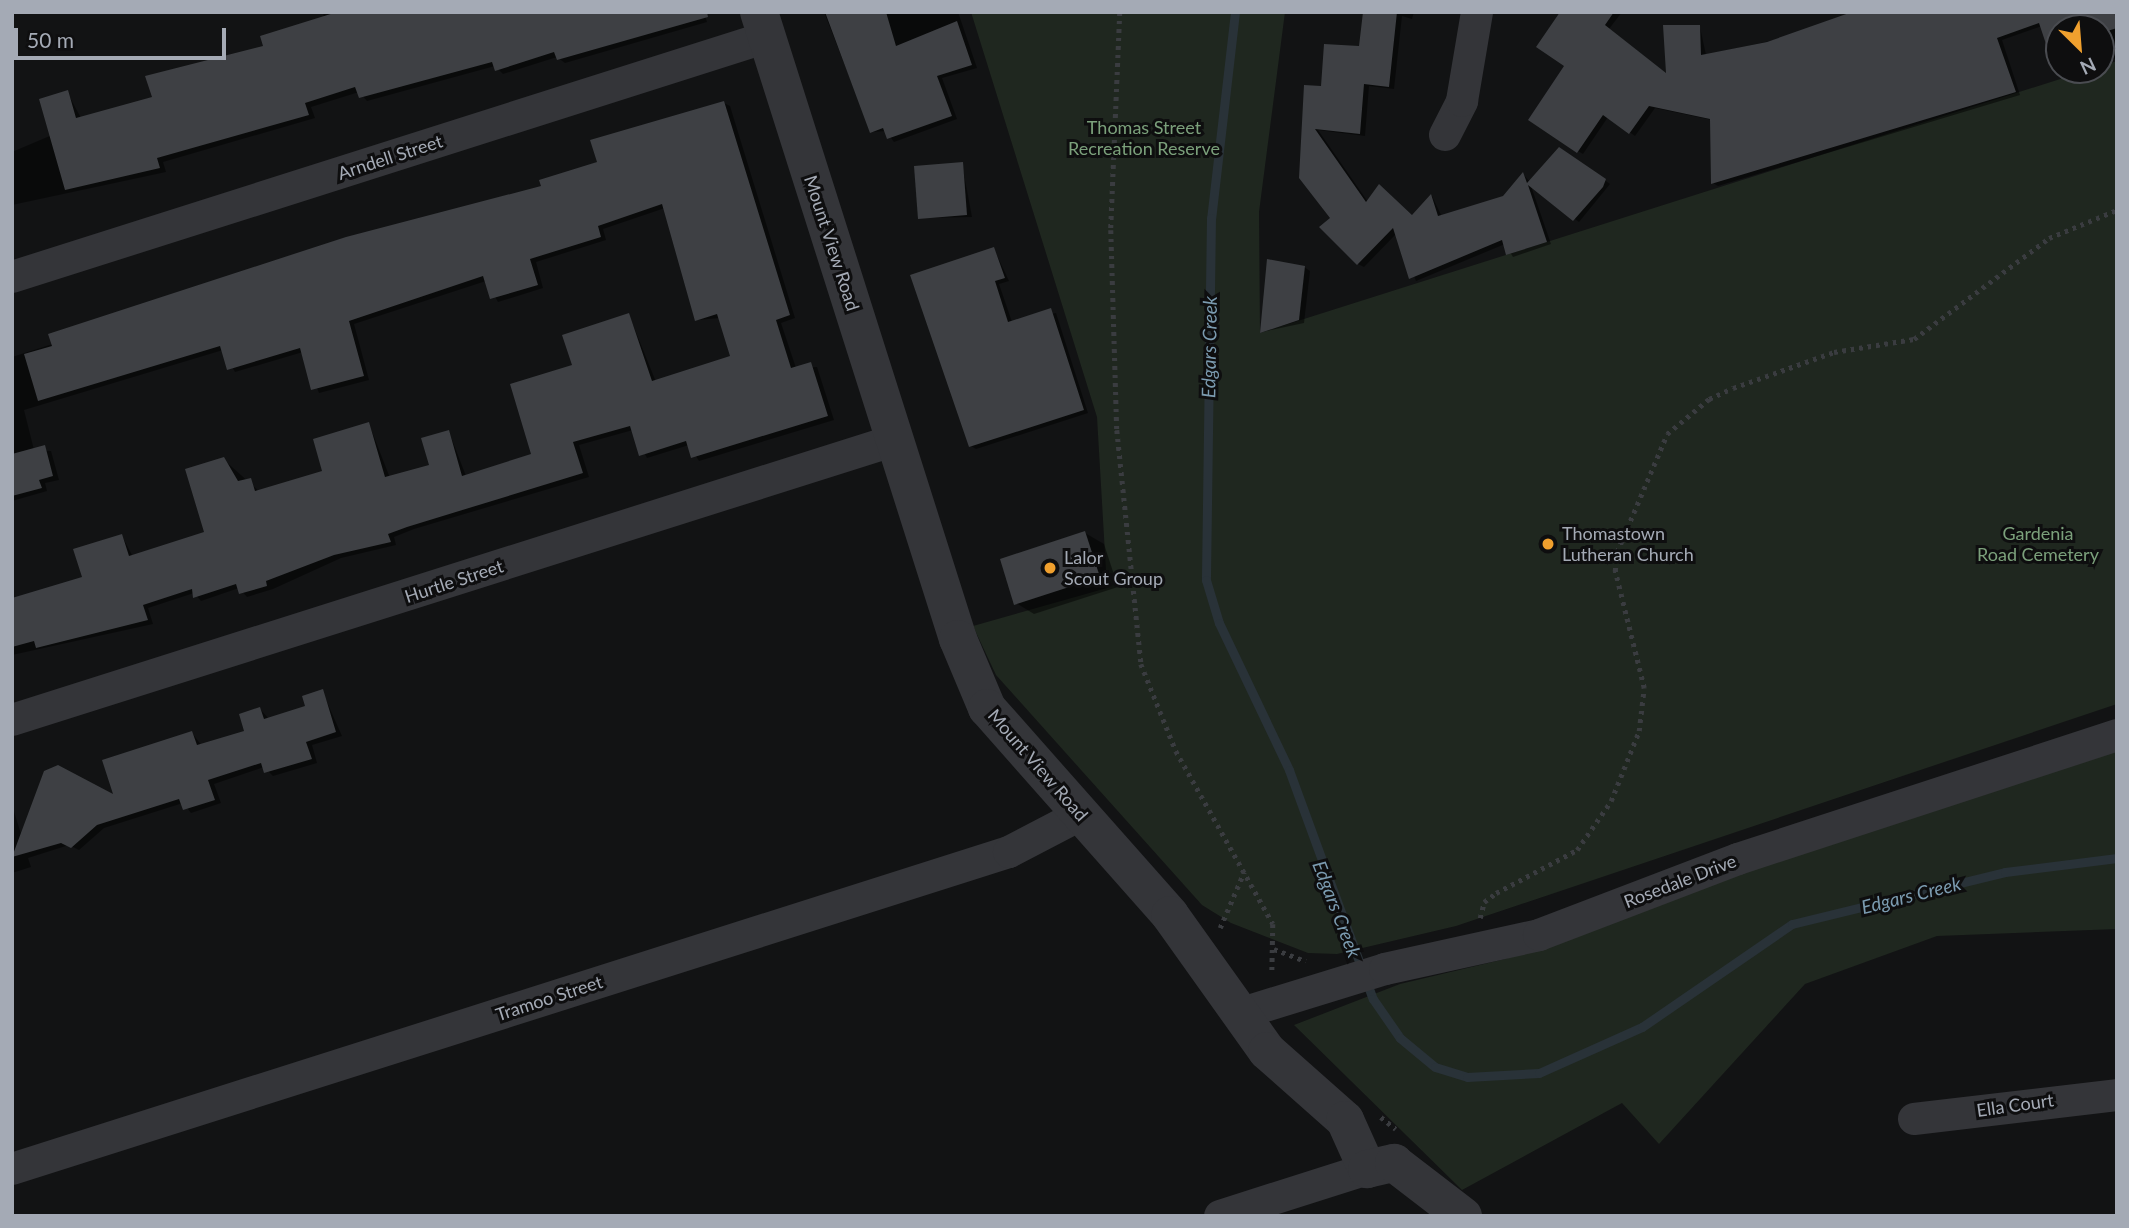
<!DOCTYPE html>
<style>
body{margin:0}
#map{position:relative;width:2129px;height:1228px;overflow:hidden;background:#121314;font-family:Lato,sans-serif}
div>[style]{position:absolute}
[style*='--x']{left:calc(var(--x)*1px);top:calc(var(--y)*1px);width:calc(var(--w)*1px);rotate:calc(var(--a)*1deg)}
.green>*{inset:0;background:#1f271f}
.shadow>*{inset:0;background:#0007}
.stream>*{height:9px;margin:-4.5px;padding:0 4.5px;transform-origin:4.5px;border-radius:4.5px;background:#293238}
.building>*{inset:0;background:#3e4044}
.path>*{height:4.5px;margin-top:-2.25px;transform-origin:0;background:repeating-linear-gradient(90deg,#3a3c40 0 3.5px,transparent 0 8.5px)}
.minor>*{height:32px;margin:-16px;padding:0 16px;transform-origin:16px;border-radius:16px;background:#343539}
.tertiary>*{height:38px;margin:-19px;padding:0 19px;transform-origin:19px;border-radius:19px;background:#343539}
.dots>*{width:19px;height:19px;translate:-50% -50%;box-sizing:border-box;border:4px solid #0e0e0f;border-radius:50%}
span{translate:-50% -50%;white-space:nowrap;text-align:center;line-height:1.15;-webkit-text-stroke:6px #0e0e0f;paint-order:stroke}
.park-label{font-size:18px;color:#7ba07b}
.street-label{font-size:18px;color:#a4aab5}
.poi-label{font-size:18px;color:#a4aab5}
.left{translate:0 -50%;text-align:left}
.water-label{font-size:19px;color:#7b9bb0;font-style:italic}
.frame{position:absolute;inset:0;border:14px solid #a4aab5;pointer-events:none}
.north{position:absolute;left:2045px;top:14px;width:70px;height:70px;box-sizing:border-box;background:#0e0e0f;border:2px solid #4a4c51;border-radius:50%;rotate:155deg;font-size:19px;font-weight:700;line-height:28px;text-align:center;color:#a4aab5}
.north::after{content:'';display:block;margin:auto;width:24px;height:32px;background:#f0a02e;clip-path:polygon(50% 0,100% 100%,50% 72%,0 100%)}
.scale{position:absolute;left:14px;top:28px;width:212px;height:32px;box-sizing:border-box;border:4px solid #a4aab5;border-top:0;padding-left:9px;font-size:21px;line-height:24px;white-space:nowrap;color:#a4aab5;-webkit-text-stroke:5px #0e0e0f;paint-order:stroke}
</style>
<div id="map">
<div class="green">
<div style="clip-path:polygon(971px 12px,1285px 12px,1259px 212px,1260px 333px,2117px 61px,2117px 704px,1456px 926px,1337px 954px,1308px 953px,1231px 923px,1202px 905px,996px 675px,973px 626px,1107px 588px,1097px 417px)"></div>
<div style="clip-path:polygon(2117px 745px,2117px 929px,1937px 936px,1805px 984px,1659px 1144px,1622px 1103px,1462px 1190px,1294px 1025px,1400px 984px,1505px 959px,1743px 870px)"></div>
</div>
<div class="shadow">
<div style="clip-path:polygon(323px 12px,704px 12px,707px 22px,565px 63px,557px 57px,503px 74px,495px 66px,367px 101px,359px 92px,311px 107px,315px 118px,163px 162px,166px 172px,12px 205px,12px 152px,52px 135px,67px 92px,81px 118px,154px 98px,324px 18px)"></div>
<div style="clip-path:polygon(824px 12px,958px 12px,977px 68px,942px 78px,957px 119px,894px 142px,886px 131px,871px 132px)"></div>
<div style="clip-path:polygon(1365px 12px,1414px 12px,1412px 19px,1402px 16px,1394px 89px,1369px 86px,1365px 136px,1318px 130px,1368px 202px,1380px 186px,1413px 216px,1432px 196px,1442px 217px,1504px 198px,1523px 174px,1530px 182px,1565px 152px,1610px 184px,1579px 222px,1531px 186px,1551px 244px,1513px 257px,1505px 244px,1416px 281px,1397px 233px,1364px 267px,1358px 264px,1322px 227px,1332px 218px,1301px 177px,1323px 88px,1360px 48px)"></div>
<div style="clip-path:polygon(1562px 12px,1622px 12px,1609px 29px,1668px 75px,1700px 27px,1706px 55px,1902px 12px,2117px 23px,2117px 58px,2101px 63px,2101px 28px,2059px 28px,2057px 58px,2042px 26px,2002px 40px,2020px 95px,1718px 186px,1713px 183px,1712px 120px,1655px 108px,1635px 136px,1608px 117px,1583px 154px,1578px 151px)"></div>
<div style="clip-path:polygon(724px 103px,730px 106px,795px 318px,781px 323px,796px 368px,817px 367px,834px 420px,699px 461px,689px 445px,647px 458px,633px 430px,579px 445px,589px 477px,414px 529px,394px 537px,396px 545px,341px 558px,273px 589px,247px 597px,239px 588px,201px 601px,194px 593px,148px 608px,153px 624px,12px 655px,12px 603px,84px 578px,122px 536px,133px 557px,206px 533px,223px 459px,260px 492px,325px 472px,369px 424px,390px 478px,431px 466px,449px 432px,466px 476px,533px 455px,574px 367px,629px 315px,656px 382px,733px 358px,720px 318px,697px 320px,665px 208px,603px 229px,606px 240px,536px 262px,543px 288px,498px 302px,486px 281px,354px 324px,369px 380px,319px 393px,303px 352px,235px 372px,223px 350px,24px 410px,34px 450px,51px 451px,59px 480px,45px 483px,47px 491px,12px 501px,12px 357px,543px 187px)"></div>
<div style="clip-path:polygon(962px 164px,972px 217px,919px 218px)"></div>
<div style="clip-path:polygon(994px 249px,1009px 281px,999px 284px,1012px 322px,1056px 313px,1088px 413px,976px 449px,971px 446px)"></div>
<div style="clip-path:polygon(1304px 267px,1310px 271px,1304px 323px,1262px 332px)"></div>
<div style="clip-path:polygon(1085px 533px,1104px 544px,1118px 587px,1034px 614px,1016px 603px)"></div>
<div style="clip-path:polygon(322px 691px,342px 736px,312px 745px,317px 763px,273px 776px,264px 767px,214px 784px,221px 803px,191px 813px,183px 803px,104px 828px,79px 850px,69px 845px,28px 858px,31px 867px,12px 873px,12px 805px,21px 834px,116px 798px,192px 733px,202px 746px,246px 732px,260px 709px,269px 719px,308px 707px)"></div>
</div>
<div class="stream">
<div style="--x:1235;--y:12;--w:207;--a:96.6"></div>
<div style="--x:1211;--y:218;--w:362;--a:90.8"></div>
<div style="--x:1206;--y:580;--w:45;--a:73.2"></div>
<div style="--x:1219;--y:623;--w:163;--a:64.5"></div>
<div style="--x:1289;--y:770;--w:244;--a:69.9"></div>
<div style="--x:1373;--y:999;--w:47;--a:55.3"></div>
<div style="--x:1400;--y:1038;--w:45;--a:39.6"></div>
<div style="--x:1435;--y:1067;--w:34;--a:17"></div>
<div style="--x:1467;--y:1077;--w:72;--a:-3.2"></div>
<div style="--x:1539;--y:1073;--w:113;--a:-24.1"></div>
<div style="--x:1642;--y:1027;--w:182;--a:-34.5"></div>
<div style="--x:1792;--y:924;--w:219;--a:-13.7"></div>
<div style="--x:2005;--y:872;--w:113;--a:-7.1"></div>
</div>
<div class="building">
<div style="clip-path:polygon(337px 12px,707px 12px,708px 17px,557px 60px,554px 52px,495px 71px,492px 62px,359px 98px,355px 87px,305px 103px,309px 115px,157px 158px,160px 168px,65px 190px,39px 99px,68px 90px,76px 118px,152px 97px,145px 76px,263px 46px,260px 36px)"></div>
<div style="clip-path:polygon(825px 12px,886px 12px,896px 46px,957px 21px,972px 65px,937px 76px,952px 116px,887px 139px,883px 128px,870px 133px)"></div>
<div style="clip-path:polygon(1363px 12px,1397px 12px,1389px 87px,1364px 84px,1360px 134px,1315px 129px,1366px 202px,1379px 184px,1412px 215px,1431px 194px,1438px 216px,1503px 196px,1523px 172px,1527px 183px,1559px 147px,1606px 179px,1603px 187px,1573px 221px,1528px 185px,1547px 242px,1506px 255px,1502px 240px,1409px 279px,1393px 228px,1357px 265px,1319px 227px,1330px 218px,1299px 178px,1304px 85px,1321px 86px,1324px 44px,1359px 46px)"></div>
<div style="clip-path:polygon(1560px 12px,1614px 12px,1605px 25px,1666px 73px,1663px 25px,1700px 25px,1701px 55px,1767px 42px,1852px 12px,2117px 12px,2117px 28px,2101px 33px,2101px 28px,2059px 28px,2059px 53px,2050px 56px,2039px 23px,1997px 38px,2016px 92px,1711px 184px,1710px 119px,1649px 106px,1629px 134px,1603px 115px,1577px 153px,1528px 120px,1564px 66px,1536px 47px)"></div>
<div style="clip-path:polygon(724px 101px,790px 315px,776px 320px,791px 368px,811px 362px,828px 416px,691px 458px,686px 441px,639px 456px,630px 426px,573px 442px,583px 473px,407px 527px,388px 534px,391px 542px,334px 555px,266px 581px,267px 586px,239px 594px,236px 584px,193px 598px,192px 589px,143px 605px,148px 620px,36px 648px,34px 641px,12px 647px,12px 598px,82px 577px,73px 549px,122px 534px,129px 556px,204px 532px,185px 469px,224px 457px,238px 481px,251px 478px,255px 491px,322px 471px,313px 439px,369px 422px,385px 477px,429px 465px,421px 438px,449px 430px,462px 476px,531px 454px,510px 384px,572px 365px,562px 335px,629px 313px,652px 381px,730px 356px,717px 314px,695px 321px,662px 204px,598px 226px,601px 237px,530px 259px,538px 285px,490px 299px,483px 276px,349px 321px,364px 376px,311px 390px,300px 348px,227px 370px,220px 346px,38px 401px,24px 354px,52px 346px,48px 334px,346px 237px,541px 186px,539px 180px,597px 162px,590px 140px)"></div>
<div style="clip-path:polygon(963px 162px,967px 215px,918px 219px,914px 166px)"></div>
<div style="clip-path:polygon(994px 247px,1005px 278px,995px 281px,1008px 322px,1051px 308px,1084px 410px,969px 447px,910px 275px)"></div>
<div style="clip-path:polygon(1267px 259px,1305px 266px,1299px 320px,1260px 333px)"></div>
<div style="clip-path:polygon(45px 445px,53px 476px,39px 480px,42px 488px,12px 496px,12px 454px)"></div>
<div style="clip-path:polygon(1085px 531px,1100px 577px,1014px 605px,1000px 559px)"></div>
<div style="clip-path:polygon(323px 689px,336px 732px,306px 742px,312px 759px,264px 773px,261px 763px,208px 780px,215px 800px,183px 810px,179px 799px,97px 825px,71px 848px,61px 843px,12px 857px,44px 771px,58px 765px,113px 794px,102px 760px,192px 731px,197px 745px,244px 731px,239px 714px,260px 707px,264px 719px,305px 706px,302px 696px)"></div>
</div>
<div class="path">
<div style="--x:1120;--y:12;--w:218;--a:92.4"></div>
<div style="--x:1111;--y:230;--w:200;--a:88.3"></div>
<div style="--x:1117;--y:430;--w:235;--a:84.1"></div>
<div style="--x:1141;--y:664;--w:94;--a:68.1"></div>
<div style="--x:1176;--y:751;--w:198;--a:60.7"></div>
<div style="--x:1273;--y:924;--w:50;--a:91.1"></div>
<div style="--x:2116;--y:12;--w:3;--a:72"></div>
<div style="--x:1480;--y:918;--w:16;--a:-76"></div>
<div style="--x:1484;--y:902;--w:15;--a:-37"></div>
<div style="--x:1496;--y:893;--w:92;--a:-28"></div>
<div style="--x:1577;--y:850;--w:60;--a:-55.2"></div>
<div style="--x:1611;--y:801;--w:75;--a:-68.2"></div>
<div style="--x:1639;--y:731;--w:43;--a:-83.4"></div>
<div style="--x:1644;--y:688;--w:121;--a:-103.9"></div>
<div style="--x:1615;--y:571;--w:19;--a:-84"></div>
<div style="--x:1617;--y:552;--w:128;--a:-67"></div>
<div style="--x:1667;--y:434;--w:55;--a:-39.8"></div>
<div style="--x:1709;--y:399;--w:26;--a:-25"></div>
<div style="--x:1733;--y:388;--w:107;--a:-19.6"></div>
<div style="--x:1834;--y:352;--w:81;--a:-9.2"></div>
<div style="--x:1914;--y:339;--w:169;--a:-36.8"></div>
<div style="--x:2049;--y:238;--w:74;--a:-22.4"></div>
<div style="--x:1220;--y:928;--w:61;--a:-66.8"></div>
<div style="--x:1274;--y:949;--w:34;--a:21"></div>
<div style="--x:1381;--y:1117;--w:19;--a:39"></div>
</div>
<div class="minor">
<div style="--x:1445;--y:135;--w:38;--a:-63"></div>
<div style="--x:1462;--y:101;--w:90;--a:-80.4"></div>
<div style="--x:12;--y:277;--w:792;--a:-17.63"></div>
<div style="--x:12;--y:720;--w:926;--a:-17.59"></div>
<div style="--x:1239;--y:1014;--w:153;--a:-17.1"></div>
<div style="--x:1385;--y:969;--w:158;--a:-12.4"></div>
<div style="--x:1539;--y:935;--w:213;--a:-20.9"></div>
<div style="--x:1738;--y:859;--w:399;--a:-18.1"></div>
<div style="--x:1914;--y:1119;--w:204;--a:-6.7"></div>
<div style="--x:12;--y:1169;--w:1046;--a:-17.64"></div>
<div style="--x:1009;--y:852;--w:80;--a:-27.5"></div>
<div style="--x:1220;--y:1216;--w:154;--a:-17.7"></div>
</div>
<div class="tertiary">
<div style="--x:759;--y:12;--w:658;--a:72.39"></div>
<div style="--x:958;--y:639;--w:75;--a:67.2"></div>
<div style="--x:987;--y:708;--w:276;--a:48.5"></div>
<div style="--x:1170;--y:915;--w:167;--a:54.5"></div>
<div style="--x:1267;--y:1051;--w:104;--a:41.5"></div>
<div style="--x:1345;--y:1120;--w:54;--a:65.8"></div>
<div style="--x:1367;--y:1169;--w:28;--a:-13"></div>
<div style="--x:1394;--y:1163;--w:87;--a:37.5"></div>
</div>
<div class="dots">
<div style="left:1548px;top:544px;background:#f0a02e"></div>
<div style="left:1050px;top:568px;background:#f0a02e"></div>
</div>
<div class="park-label">
<span style="left:1144px;top:138px">Thomas Street<br>Recreation Reserve</span>
<span style="left:2038px;top:544px">Gardenia<br>Road Cemetery</span>
</div>
<div class="street-label">
<span style="left:390px;top:157px;rotate:-18deg">Arndell Street</span>
<span style="left:832px;top:243px;rotate:72deg">Mount View Road</span>
<span style="left:454px;top:581px;rotate:-18deg">Hurtle Street</span>
<span style="left:1038px;top:765px;rotate:49deg">Mount View Road</span>
<span style="left:1680px;top:881px;rotate:-21deg">Rosedale Drive</span>
<span style="left:549px;top:998px;rotate:-18deg">Tramoo Street</span>
<span style="left:2015px;top:1105px;rotate:-8deg">Ella Court</span>
</div>
<div class="poi-label">
<span class="left" style="left:1562px;top:544px">Thomastown<br>Lutheran Church</span>
<span class="left" style="left:1064px;top:568px">Lalor<br>Scout Group</span>
</div>
<div class="water-label">
<span style="left:1209px;top:347px;rotate:-89deg">Edgars Creek</span>
<span style="left:1911px;top:895px;rotate:-14deg">Edgars Creek</span>
<span style="left:1337px;top:909px;rotate:69deg">Edgars Creek</span>
</div>
<div class="frame"></div>
<div class="north">N</div>
<div class="scale">50 m</div>
</div>
